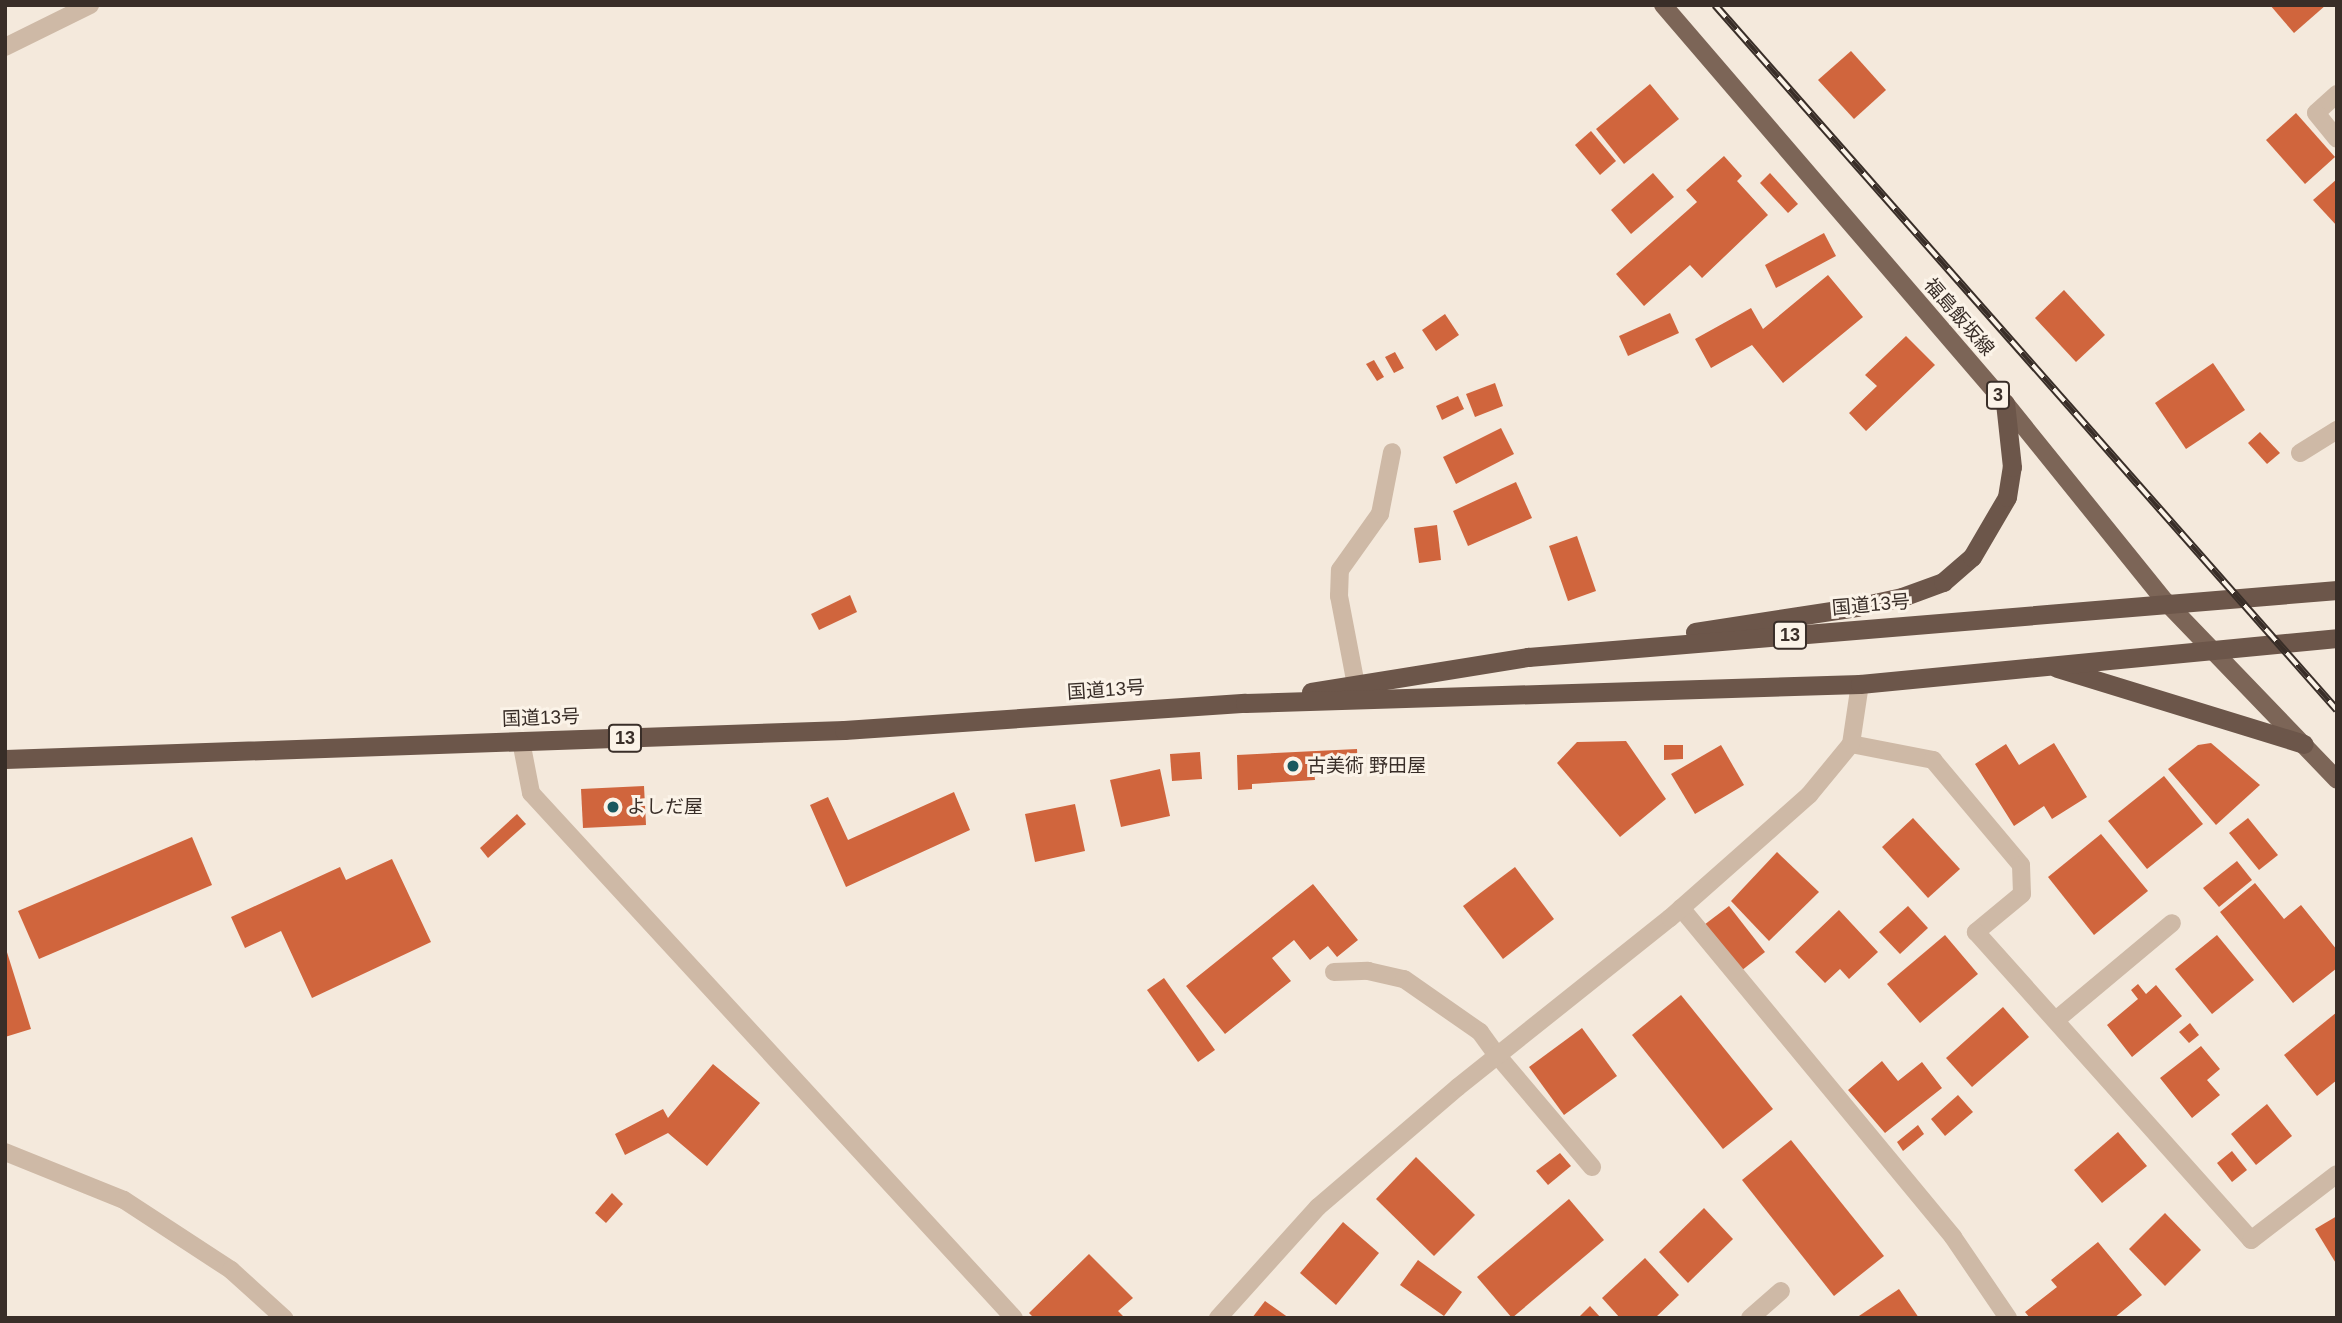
<!DOCTYPE html>
<meta charset="utf-8">
<style>
body{margin:0}
#map{position:relative;width:2342px;height:1323px;overflow:hidden;background:#f4e9dc;font-family:Arial,"Noto Sans JP",sans-serif}
div>[style]{position:absolute}
[style*='--x']{left:calc(var(--x)*1px);top:calc(var(--y)*1px);width:calc(var(--w)*1px);rotate:calc(var(--a)*1deg)}
.building>*{inset:0;background:#d0653d}
.service>*{height:18px;margin:-9px;padding:0 9px;transform-origin:9px;border-radius:9px;background:#ceb9a6}
.minor>*{height:18px;margin:-9px;padding:0 9px;transform-origin:9px;border-radius:9px;background:#ceb9a6}
.primary>*{height:18px;margin:-9px;padding:0 9px;transform-origin:9px;border-radius:9px;background:#7c6557}
.trunk>*{height:19px;margin:-9.5px;padding:0 9.5px;transform-origin:9.5px;border-radius:9.5px;background:#6c564a}
.rail>*{height:8px;margin-top:-4px;transform-origin:0;background:repeating-linear-gradient(90deg,#fbf3e8 0 16px,#392e28 0 32px);box-sizing:border-box;border-block:2px solid #392e28}
.dots>*{width:19px;height:19px;translate:-50% -50%;box-sizing:border-box;border:4px solid #fbf3e8;border-radius:50%}
span{translate:-50% -50%;white-space:nowrap;text-align:center;line-height:1.15;-webkit-text-stroke:6px #fbf3e8;paint-order:stroke}
.shield-label span{padding:2px 5px;background:#fbf3e8;border:2px solid;border-radius:5px;-webkit-text-stroke-width:0}
.shield-label{font-size:18px;color:#392e28;font-weight:700}
.street-label{font-size:19px;color:#392e28}
.poi-label{font-size:19px;color:#392e28}
.left{translate:0 -50%;text-align:left}
.frame{position:absolute;inset:0;border:7px solid #392e28;pointer-events:none}
</style>
<div id="map">
<div class="building">
<div style="clip-path:polygon(2270px 5px,2326px 5px,2294px 33px)"></div>
<div style="clip-path:polygon(1851px 51px,1886px 90px,1854px 119px,1818px 80px)"></div>
<div style="clip-path:polygon(1650px 84px,1679px 119px,1624px 164px,1596px 129px)"></div>
<div style="clip-path:polygon(2296px 113px,2335px 157px,2305px 184px,2266px 140px)"></div>
<div style="clip-path:polygon(1591px 131px,1616px 161px,1600px 175px,1575px 145px)"></div>
<div style="clip-path:polygon(1724px 156px,1742px 176px,1737px 181px,1768px 215px,1702px 278px,1690px 265px,1644px 306px,1616px 274px,1697px 202px,1686px 190px)"></div>
<div style="clip-path:polygon(1653px 173px,1674px 197px,1631px 234px,1611px 210px)"></div>
<div style="clip-path:polygon(1770px 173px,1798px 204px,1788px 213px,1760px 183px)"></div>
<div style="clip-path:polygon(2337px 179px,2337px 226px,2313px 200px)"></div>
<div style="clip-path:polygon(1824px 233px,1836px 256px,1776px 288px,1765px 265px)"></div>
<div style="clip-path:polygon(1828px 275px,1863px 317px,1783px 383px,1752px 345px,1711px 368px,1695px 339px,1751px 308px,1763px 329px)"></div>
<div style="clip-path:polygon(2064px 290px,2105px 335px,2076px 362px,2035px 318px)"></div>
<div style="clip-path:polygon(1670px 313px,1679px 333px,1628px 356px,1619px 336px)"></div>
<div style="clip-path:polygon(1445px 314px,1459px 335px,1436px 351px,1422px 330px)"></div>
<div style="clip-path:polygon(1906px 336px,1935px 365px,1866px 431px,1849px 413px,1877px 386px,1865px 375px)"></div>
<div style="clip-path:polygon(1395px 352px,1404px 368px,1394px 373px,1385px 357px)"></div>
<div style="clip-path:polygon(1374px 360px,1384px 377px,1377px 381px,1366px 364px)"></div>
<div style="clip-path:polygon(2213px 363px,2245px 410px,2186px 449px,2155px 403px)"></div>
<div style="clip-path:polygon(1495px 383px,1503px 406px,1475px 417px,1466px 394px)"></div>
<div style="clip-path:polygon(1458px 396px,1464px 409px,1442px 420px,1436px 406px)"></div>
<div style="clip-path:polygon(1501px 428px,1514px 454px,1456px 484px,1443px 457px)"></div>
<div style="clip-path:polygon(2260px 432px,2280px 453px,2267px 464px,2248px 443px)"></div>
<div style="clip-path:polygon(1516px 482px,1532px 518px,1468px 546px,1453px 511px)"></div>
<div style="clip-path:polygon(1437px 525px,1441px 560px,1419px 563px,1414px 528px)"></div>
<div style="clip-path:polygon(1577px 536px,1596px 591px,1568px 601px,1549px 546px)"></div>
<div style="clip-path:polygon(850px 595px,857px 612px,819px 630px,811px 614px)"></div>
<div style="clip-path:polygon(1626px 741px,1666px 799px,1620px 837px,1557px 763px,1577px 742px)"></div>
<div style="clip-path:polygon(2054px 743px,2087px 797px,2052px 819px,2044px 806px,2014px 826px,1975px 764px,2006px 744px,2019px 765px)"></div>
<div style="clip-path:polygon(2211px 743px,2260px 785px,2216px 825px,2168px 769px,2198px 745px)"></div>
<div style="clip-path:polygon(1664px 745px,1683px 745px,1683px 759px,1664px 760px)"></div>
<div style="clip-path:polygon(1721px 745px,1744px 785px,1695px 814px,1671px 774px)"></div>
<div style="clip-path:polygon(1357px 749px,1358px 768px,1314px 770px,1315px 780px,1252px 784px,1252px 789px,1238px 790px,1237px 755px)"></div>
<div style="clip-path:polygon(1200px 752px,1202px 779px,1172px 781px,1170px 754px)"></div>
<div style="clip-path:polygon(1160px 769px,1170px 816px,1121px 827px,1110px 780px)"></div>
<div style="clip-path:polygon(2164px 776px,2203px 824px,2147px 869px,2108px 821px)"></div>
<div style="clip-path:polygon(644px 786px,646px 825px,583px 828px,581px 789px)"></div>
<div style="clip-path:polygon(954px 792px,970px 830px,846px 887px,810px 805px,828px 797px,848px 840px)"></div>
<div style="clip-path:polygon(1075px 804px,1085px 851px,1035px 862px,1025px 814px)"></div>
<div style="clip-path:polygon(517px 814px,526px 824px,488px 858px,480px 848px)"></div>
<div style="clip-path:polygon(1913px 818px,1960px 869px,1928px 898px,1882px 847px)"></div>
<div style="clip-path:polygon(2248px 818px,2278px 855px,2259px 870px,2229px 833px)"></div>
<div style="clip-path:polygon(2101px 834px,2148px 891px,2094px 935px,2048px 877px)"></div>
<div style="clip-path:polygon(192px 837px,212px 885px,39px 959px,18px 911px)"></div>
<div style="clip-path:polygon(1777px 852px,1819px 892px,1769px 941px,1731px 901px)"></div>
<div style="clip-path:polygon(392px 859px,431px 942px,312px 998px,281px 931px,245px 948px,231px 917px,340px 867px,346px 880px)"></div>
<div style="clip-path:polygon(2237px 861px,2252px 880px,2219px 907px,2203px 888px)"></div>
<div style="clip-path:polygon(1515px 867px,1554px 919px,1503px 959px,1463px 906px)"></div>
<div style="clip-path:polygon(2255px 883px,2284px 919px,2301px 905px,2337px 950px,2337px 968px,2293px 1003px,2220px 912px)"></div>
<div style="clip-path:polygon(1313px 884px,1358px 940px,1337px 957px,1328px 946px,1310px 960px,1294px 940px,1272px 958px,1291px 981px,1225px 1034px,1186px 986px)"></div>
<div style="clip-path:polygon(1729px 906px,1765px 952px,1741px 971px,1704px 925px)"></div>
<div style="clip-path:polygon(1908px 906px,1928px 928px,1900px 954px,1879px 932px)"></div>
<div style="clip-path:polygon(1839px 910px,1878px 952px,1849px 979px,1840px 969px,1825px 983px,1795px 952px)"></div>
<div style="clip-path:polygon(1945px 935px,1978px 974px,1920px 1023px,1887px 984px)"></div>
<div style="clip-path:polygon(2217px 935px,2254px 980px,2212px 1014px,2175px 969px)"></div>
<div style="clip-path:polygon(6px 949px,31px 1029px,5px 1037px,5px 950px)"></div>
<div style="clip-path:polygon(1164px 978px,1215px 1050px,1198px 1062px,1147px 990px)"></div>
<div style="clip-path:polygon(2138px 984px,2146px 994px,2156px 985px,2182px 1016px,2132px 1057px,2107px 1025px,2138px 999px,2131px 990px)"></div>
<div style="clip-path:polygon(1681px 995px,1773px 1109px,1723px 1149px,1632px 1035px)"></div>
<div style="clip-path:polygon(2003px 1007px,2029px 1037px,1972px 1087px,1946px 1058px)"></div>
<div style="clip-path:polygon(2337px 1012px,2337px 1080px,2317px 1096px,2284px 1055px)"></div>
<div style="clip-path:polygon(2190px 1023px,2199px 1035px,2189px 1043px,2179px 1032px)"></div>
<div style="clip-path:polygon(1582px 1028px,1617px 1076px,1564px 1115px,1529px 1067px)"></div>
<div style="clip-path:polygon(2201px 1046px,2220px 1069px,2207px 1080px,2220px 1095px,2192px 1118px,2160px 1078px)"></div>
<div style="clip-path:polygon(1882px 1061px,1898px 1081px,1922px 1062px,1942px 1088px,1885px 1133px,1848px 1090px)"></div>
<div style="clip-path:polygon(713px 1064px,760px 1103px,707px 1166px,668px 1133px,625px 1155px,615px 1134px,663px 1109px,668px 1118px)"></div>
<div style="clip-path:polygon(1958px 1095px,1973px 1112px,1945px 1136px,1931px 1119px)"></div>
<div style="clip-path:polygon(2267px 1104px,2292px 1136px,2256px 1165px,2231px 1134px)"></div>
<div style="clip-path:polygon(1918px 1125px,1924px 1134px,1903px 1151px,1897px 1142px)"></div>
<div style="clip-path:polygon(2118px 1132px,2147px 1166px,2102px 1203px,2074px 1170px)"></div>
<div style="clip-path:polygon(1791px 1140px,1884px 1256px,1834px 1296px,1742px 1180px)"></div>
<div style="clip-path:polygon(2232px 1151px,2247px 1170px,2232px 1182px,2217px 1163px)"></div>
<div style="clip-path:polygon(1560px 1153px,1571px 1166px,1548px 1185px,1536px 1171px)"></div>
<div style="clip-path:polygon(1416px 1157px,1475px 1215px,1434px 1256px,1376px 1199px)"></div>
<div style="clip-path:polygon(612px 1193px,623px 1204px,606px 1223px,595px 1213px)"></div>
<div style="clip-path:polygon(1569px 1199px,1604px 1240px,1512px 1318px,1477px 1277px)"></div>
<div style="clip-path:polygon(1704px 1208px,1733px 1239px,1688px 1283px,1659px 1252px)"></div>
<div style="clip-path:polygon(2165px 1213px,2201px 1250px,2165px 1286px,2129px 1249px)"></div>
<div style="clip-path:polygon(2337px 1216px,2337px 1265px,2315px 1229px)"></div>
<div style="clip-path:polygon(1343px 1222px,1379px 1253px,1336px 1305px,1300px 1273px)"></div>
<div style="clip-path:polygon(2098px 1242px,2142px 1295px,2114px 1318px,2030px 1318px,2025px 1312px,2057px 1287px,2051px 1280px)"></div>
<div style="clip-path:polygon(1089px 1254px,1133px 1298px,1118px 1311px,1125px 1318px,1034px 1318px,1029px 1313px)"></div>
<div style="clip-path:polygon(1645px 1258px,1679px 1295px,1655px 1318px,1620px 1318px,1602px 1298px)"></div>
<div style="clip-path:polygon(1418px 1260px,1462px 1292px,1444px 1316px,1400px 1285px)"></div>
<div style="clip-path:polygon(1899px 1289px,1919px 1318px,1856px 1318px)"></div>
<div style="clip-path:polygon(1265px 1301px,1289px 1318px,1252px 1318px)"></div>
<div style="clip-path:polygon(1590px 1306px,1601px 1318px,1578px 1318px)"></div>
</div>
<div class="service">
<div style="--x:5;--y:47;--w:95;--a:-26.3"></div>
<div style="--x:1356;--y:685;--w:91;--a:-100.8"></div>
<div style="--x:1339;--y:596;--w:26;--a:-88"></div>
<div style="--x:1340;--y:570;--w:69;--a:-54.5"></div>
<div style="--x:1380;--y:514;--w:63;--a:-79"></div>
<div style="--x:1334;--y:972;--w:34;--a:-2"></div>
<div style="--x:1368;--y:971;--w:37;--a:13"></div>
<div style="--x:1404;--y:979;--w:93;--a:34.9"></div>
<div style="--x:1480;--y:1032;--w:29;--a:54"></div>
</div>
<div class="minor">
<div style="--x:2337;--y:94;--w:28;--a:138"></div>
<div style="--x:2316;--y:113;--w:33;--a:51"></div>
<div style="--x:2300;--y:453;--w:44;--a:-31.9"></div>
<div style="--x:521;--y:741;--w:53;--a:79.1"></div>
<div style="--x:531;--y:793;--w:713;--a:47.39"></div>
<div style="--x:1851;--y:744;--w:84;--a:11"></div>
<div style="--x:1933;--y:760;--w:137;--a:50"></div>
<div style="--x:2021;--y:865;--w:29;--a:88"></div>
<div style="--x:2022;--y:894;--w:60;--a:140.4"></div>
<div style="--x:1976;--y:932;--w:413;--a:48.2"></div>
<div style="--x:2251;--y:1240;--w:108;--a:-37.5"></div>
<div style="--x:1681;--y:908;--w:427;--a:50.4"></div>
<div style="--x:1953;--y:1237;--w:98;--a:55.8"></div>
<div style="--x:2056;--y:1020;--w:151;--a:-39.9"></div>
<div style="--x:1497;--y:1055;--w:147;--a:49.7"></div>
<div style="--x:5;--y:1152;--w:128;--a:22"></div>
<div style="--x:124;--y:1200;--w:128;--a:33.2"></div>
<div style="--x:231;--y:1270;--w:72;--a:42.2"></div>
<div style="--x:1218;--y:1318;--w:149;--a:-48"></div>
<div style="--x:1318;--y:1207;--w:184;--a:-40.6"></div>
<div style="--x:1458;--y:1087;--w:271;--a:-38.6"></div>
<div style="--x:1670;--y:918;--w:186;--a:-41.5"></div>
<div style="--x:1809;--y:795;--w:66;--a:-50.5"></div>
<div style="--x:1851;--y:744;--w:61;--a:-81.5"></div>
<div style="--x:1750;--y:1318;--w:41;--a:-41.1"></div>
</div>
<div class="primary">
<div style="--x:1663;--y:5;--w:525;--a:49.33"></div>
<div style="--x:2005;--y:403;--w:255;--a:51.1"></div>
<div style="--x:2165;--y:601;--w:248;--a:46.1"></div>
</div>
<div class="trunk">
<div style="--x:1695;--y:632;--w:163;--a:-8.8"></div>
<div style="--x:1856;--y:607;--w:47;--a:-12.3"></div>
<div style="--x:1902;--y:597;--w:44;--a:-20.1"></div>
<div style="--x:1943;--y:582;--w:38;--a:-41"></div>
<div style="--x:1972;--y:557;--w:69;--a:-59.7"></div>
<div style="--x:2007;--y:497;--w:30;--a:-81"></div>
<div style="--x:2012;--y:467;--w:64;--a:-96.2"></div>
<div style="--x:2057;--y:668;--w:258;--a:17.1"></div>
<div style="--x:1311;--y:692;--w:220;--a:-9.2"></div>
<div style="--x:1528;--y:657;--w:812;--a:-4.73"></div>
<div style="--x:5;--y:759;--w:840;--a:-1.98"></div>
<div style="--x:844;--y:730;--w:402;--a:-3.9"></div>
<div style="--x:1245;--y:703;--w:615;--a:-1.77"></div>
<div style="--x:1860;--y:684;--w:479;--a:-5.5"></div>
</div>
<div class="rail">
<div style="--x:1715;--y:5;--w:940;--a:48.58"></div>
</div>
<div class="dots">
<div style="left:1293px;top:766px;background:#19585e"></div>
<div style="left:613px;top:807px;background:#19585e"></div>
</div>
<div class="shield-label">
<span style="left:1998px;top:395px">3</span>
<span style="left:1790px;top:635px">13</span>
<span style="left:625px;top:738px">13</span>
</div>
<div class="street-label">
<span style="left:1959px;top:317px;rotate:49deg">福島飯坂線</span>
<span style="left:1871px;top:605px;rotate:-5deg">国道13号</span>
<span style="left:1106px;top:690px;rotate:-4deg">国道13号</span>
<span style="left:541px;top:718px;rotate:-2deg">国道13号</span>
</div>
<div class="poi-label">
<span class="left" style="left:1307px;top:766px">古美術 野田屋</span>
<span class="left" style="left:627px;top:807px">よしだ屋</span>
</div>
<div class="frame"></div>
</div>
